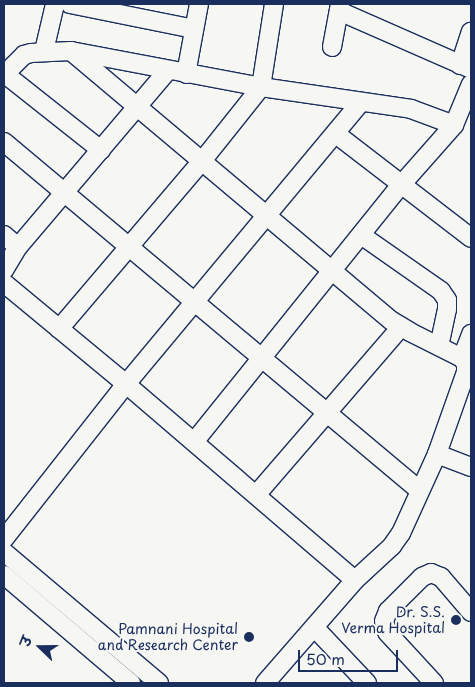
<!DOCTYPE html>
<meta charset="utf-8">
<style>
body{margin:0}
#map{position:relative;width:475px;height:687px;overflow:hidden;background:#f6f6f2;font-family:"Playpen Sans","Playpen Sans Deva",sans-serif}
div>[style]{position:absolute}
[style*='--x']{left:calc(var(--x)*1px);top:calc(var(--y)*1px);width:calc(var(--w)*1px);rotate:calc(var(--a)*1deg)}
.roads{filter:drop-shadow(1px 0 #1b2f5e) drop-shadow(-1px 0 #1b2f5e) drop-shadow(0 1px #1b2f5e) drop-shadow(0 -1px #1b2f5e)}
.minor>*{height:18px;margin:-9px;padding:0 9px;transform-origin:9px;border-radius:9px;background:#f6f6f2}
.dots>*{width:14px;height:14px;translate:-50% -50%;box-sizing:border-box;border:2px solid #f6f6f2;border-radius:50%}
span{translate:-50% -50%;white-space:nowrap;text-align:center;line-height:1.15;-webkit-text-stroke:4px #f6f6f2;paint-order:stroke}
.poi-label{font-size:14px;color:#1b2f5e}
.right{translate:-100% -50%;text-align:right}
.frame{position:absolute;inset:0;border:5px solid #1b2f5e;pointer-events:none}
.north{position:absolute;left:15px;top:622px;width:50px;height:50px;-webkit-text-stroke:4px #f6f6f2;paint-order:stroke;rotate:292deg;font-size:14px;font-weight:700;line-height:20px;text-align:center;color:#1b2f5e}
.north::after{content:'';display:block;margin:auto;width:18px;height:22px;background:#1b2f5e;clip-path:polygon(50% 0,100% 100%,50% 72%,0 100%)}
.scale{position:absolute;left:298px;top:650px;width:100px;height:22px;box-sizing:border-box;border:2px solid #1b2f5e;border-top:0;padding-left:6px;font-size:15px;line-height:18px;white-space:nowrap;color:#1b2f5e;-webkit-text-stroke:4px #f6f6f2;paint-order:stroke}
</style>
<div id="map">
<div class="roads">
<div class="minor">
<div style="--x:70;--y:4;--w:126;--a:11.4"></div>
<div style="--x:339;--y:11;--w:144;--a:23.7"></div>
<div style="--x:332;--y:47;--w:44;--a:-79.5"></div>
<div style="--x:44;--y:51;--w:48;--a:-76.8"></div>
<div style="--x:71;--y:51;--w:419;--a:40.1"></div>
<div style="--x:392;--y:321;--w:21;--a:31"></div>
<div style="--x:410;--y:332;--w:58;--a:26.6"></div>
<div style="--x:462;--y:358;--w:7;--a:56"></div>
<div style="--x:466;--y:364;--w:8;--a:90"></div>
<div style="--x:466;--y:372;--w:87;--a:109.5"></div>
<div style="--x:437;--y:454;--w:87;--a:114.5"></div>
<div style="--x:401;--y:533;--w:16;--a:125"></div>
<div style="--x:392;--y:546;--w:50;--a:137.4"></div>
<div style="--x:355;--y:580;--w:137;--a:131.1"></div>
<div style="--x:460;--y:65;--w:35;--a:-72"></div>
<div style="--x:10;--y:69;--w:20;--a:-45"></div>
<div style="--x:24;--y:55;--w:7;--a:-16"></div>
<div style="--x:31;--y:53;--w:40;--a:-2.9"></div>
<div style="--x:71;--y:51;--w:193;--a:10.7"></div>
<div style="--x:261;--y:87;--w:152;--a:8.3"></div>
<div style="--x:411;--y:109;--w:46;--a:20.4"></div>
<div style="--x:186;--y:74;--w:71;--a:-79.5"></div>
<div style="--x:10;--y:78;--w:116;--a:38.4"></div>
<div style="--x:336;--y:134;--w:170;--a:37.6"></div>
<div style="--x:4;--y:142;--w:542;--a:39.98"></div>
<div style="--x:4;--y:235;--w:18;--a:41"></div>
<div style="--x:361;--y:235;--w:98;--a:35"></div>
<div style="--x:441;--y:291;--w:11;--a:56"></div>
<div style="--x:447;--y:300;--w:9;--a:90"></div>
<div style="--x:447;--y:309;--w:38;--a:102"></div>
<div style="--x:4;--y:270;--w:27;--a:-59"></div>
<div style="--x:18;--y:247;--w:231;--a:-49.7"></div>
<div style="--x:4;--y:283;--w:158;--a:39.6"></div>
<div style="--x:126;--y:384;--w:301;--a:40.6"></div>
<div style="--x:59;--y:329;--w:221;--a:-49.6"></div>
<div style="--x:202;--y:161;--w:95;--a:-51.4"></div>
<div style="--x:261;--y:87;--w:84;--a:-81.1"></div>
<div style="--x:462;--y:358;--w:26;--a:-69"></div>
<div style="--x:194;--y:442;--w:330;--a:-51.2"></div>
<div style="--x:401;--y:185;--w:80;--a:-48.5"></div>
<div style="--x:454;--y:125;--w:44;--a:-67.5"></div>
<div style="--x:437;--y:454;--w:36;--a:21"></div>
<div style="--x:256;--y:495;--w:222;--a:-49.2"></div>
<div style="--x:4;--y:539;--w:197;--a:-51.8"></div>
<div style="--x:126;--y:384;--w:367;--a:-50.2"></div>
<div style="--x:4;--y:552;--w:203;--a:40.2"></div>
<div style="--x:4;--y:575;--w:167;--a:40.4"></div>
<div style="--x:314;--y:627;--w:77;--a:46.6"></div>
<div style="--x:434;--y:683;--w:69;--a:-132.7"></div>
<div style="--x:387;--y:632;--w:11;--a:-105"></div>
<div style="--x:384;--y:621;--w:11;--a:-68"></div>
<div style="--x:388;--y:611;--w:48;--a:-45"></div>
<div style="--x:422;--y:577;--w:10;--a:-24"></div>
<div style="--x:431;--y:573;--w:11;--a:22"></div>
<div style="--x:441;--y:577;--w:46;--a:49.4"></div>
</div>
</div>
<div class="dots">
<div style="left:456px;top:620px;background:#1b2f5e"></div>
<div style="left:249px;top:637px;background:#1b2f5e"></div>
</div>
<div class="poi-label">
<span class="right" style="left:445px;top:620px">Dr. S.S.<br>Verma Hospital</span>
<span class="right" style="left:238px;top:637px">Pamnani Hospital<br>and Research Center</span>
</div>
<div class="frame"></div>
<div class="north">उ</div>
<div class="scale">50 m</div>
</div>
